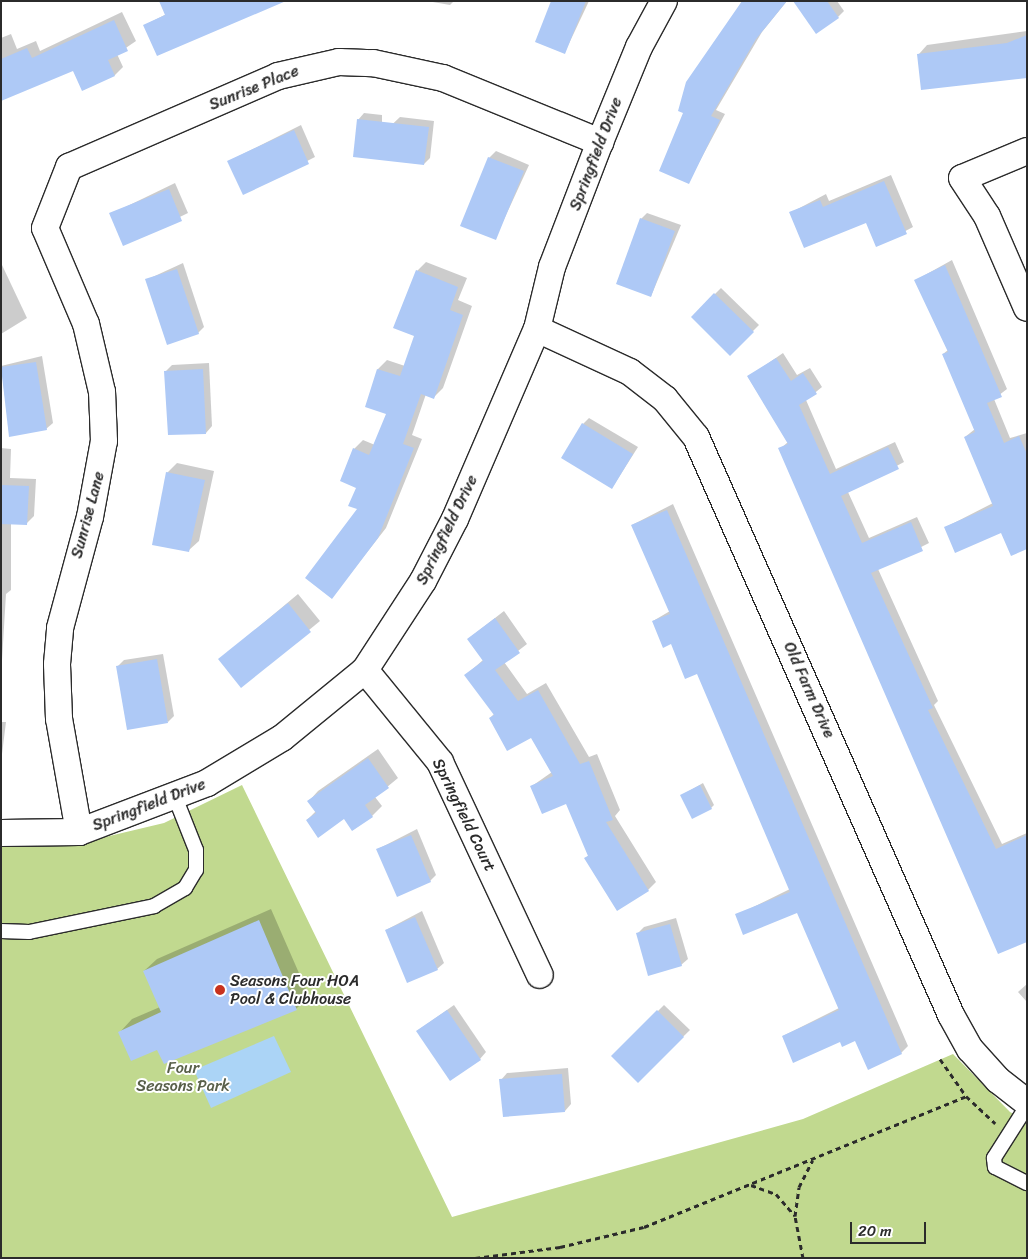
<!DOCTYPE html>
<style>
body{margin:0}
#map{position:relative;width:1028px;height:1259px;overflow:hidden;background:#fff;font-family:Sriracha,sans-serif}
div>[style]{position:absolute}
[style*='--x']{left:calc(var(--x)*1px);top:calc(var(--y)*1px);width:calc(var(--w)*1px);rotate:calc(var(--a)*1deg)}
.green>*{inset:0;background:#c1d98f}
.water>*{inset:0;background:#abd4f6}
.shadow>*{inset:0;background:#0003}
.building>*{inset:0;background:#aec9f6}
.path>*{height:3px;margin-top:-1.5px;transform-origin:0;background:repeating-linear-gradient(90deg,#2b2b2b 0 5px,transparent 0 9px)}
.roads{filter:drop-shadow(1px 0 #2b2b2b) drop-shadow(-1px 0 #2b2b2b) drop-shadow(0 1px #2b2b2b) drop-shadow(0 -1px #2b2b2b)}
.service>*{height:14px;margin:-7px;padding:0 7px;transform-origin:7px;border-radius:7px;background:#fff}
.minor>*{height:26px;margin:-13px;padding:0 13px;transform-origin:13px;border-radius:13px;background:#fff}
.dots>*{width:14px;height:14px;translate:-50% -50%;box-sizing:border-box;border:2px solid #fff;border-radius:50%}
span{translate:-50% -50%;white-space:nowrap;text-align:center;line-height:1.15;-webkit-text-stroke:4px #fff;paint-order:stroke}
.street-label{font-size:16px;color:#2b2b2b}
.poi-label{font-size:16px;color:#2b2b2b}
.left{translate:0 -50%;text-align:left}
.park-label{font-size:16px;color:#585f49}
.frame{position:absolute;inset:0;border:2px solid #2b2b2b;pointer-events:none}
.scale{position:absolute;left:850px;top:1222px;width:76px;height:22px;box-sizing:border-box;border:2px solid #2b2b2b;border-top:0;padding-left:6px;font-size:15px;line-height:18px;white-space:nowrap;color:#2b2b2b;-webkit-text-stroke:4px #fff;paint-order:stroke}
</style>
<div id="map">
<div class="green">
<div style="clip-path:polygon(242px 785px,452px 1217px,803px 1119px,953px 1054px,1010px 1112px,1027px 1121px,1027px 1258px,1px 1258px,1px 845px,80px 843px,164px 823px)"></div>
</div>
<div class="water">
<div style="clip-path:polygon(274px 1036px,291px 1072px,211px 1108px,194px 1070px)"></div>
</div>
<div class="shadow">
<div style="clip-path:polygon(192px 1px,282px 1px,145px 25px)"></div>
<div style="clip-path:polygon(427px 1px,454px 1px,450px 5px)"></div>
<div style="clip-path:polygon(552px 1px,589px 1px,565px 52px)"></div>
<div style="clip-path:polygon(743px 1px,787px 1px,762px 32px,716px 110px,725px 114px,688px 183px,687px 82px)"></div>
<div style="clip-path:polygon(794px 1px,837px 1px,844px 11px,838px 17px)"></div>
<div style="clip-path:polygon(122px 12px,136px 41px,117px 54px,123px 67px,115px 75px,83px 90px,73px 70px,1px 100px,1px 38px,11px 34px,17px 49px,36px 41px,40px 51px)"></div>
<div style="clip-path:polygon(1027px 31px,1027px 74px,919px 54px,927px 45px)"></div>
<div style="clip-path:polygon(364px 113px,382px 115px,382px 134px,400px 117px,434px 121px,430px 158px,424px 164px,358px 120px)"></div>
<div style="clip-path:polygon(301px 125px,315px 157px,244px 193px,229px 161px)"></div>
<div style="clip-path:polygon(496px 151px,529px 165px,495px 239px,489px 158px)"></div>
<div style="clip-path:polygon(891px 175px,913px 227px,877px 246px,866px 221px,790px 213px,826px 194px,829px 201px)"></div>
<div style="clip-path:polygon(175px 183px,188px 213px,124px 244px,111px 214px)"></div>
<div style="clip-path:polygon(647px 213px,681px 225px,651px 296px,641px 219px)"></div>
<div style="clip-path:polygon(952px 260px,1007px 389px,994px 399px,1010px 438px,1027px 433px,1027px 548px,1002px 531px,946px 527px,993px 503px,965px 437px,975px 429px,943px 354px,948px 350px,916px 280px)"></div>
<div style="clip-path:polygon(426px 262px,467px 278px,458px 300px,472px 306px,443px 388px,434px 397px,426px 394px,412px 435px,422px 439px,386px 528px,332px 597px,359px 509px,354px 449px,363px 440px,375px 445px,388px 413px,366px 406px,378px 369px,387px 360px,405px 366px,415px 336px,417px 271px)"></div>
<div style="clip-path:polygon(183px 263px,204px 327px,198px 333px,146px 280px)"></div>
<div style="clip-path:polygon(2px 265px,27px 318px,1px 334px,1px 265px)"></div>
<div style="clip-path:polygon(721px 288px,759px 325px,730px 354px,692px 317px)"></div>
<div style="clip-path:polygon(783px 353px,797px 375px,810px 368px,822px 387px,806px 400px,836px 469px,895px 442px,904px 462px,848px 492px,869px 538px,917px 517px,929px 543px,878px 569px,938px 701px,934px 705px,1002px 844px,1027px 833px,1027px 913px,780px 449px,788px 442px,748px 377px)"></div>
<div style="clip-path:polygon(42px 356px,53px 423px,46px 429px,10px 435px,1px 366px)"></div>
<div style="clip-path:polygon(209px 363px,212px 426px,206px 433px,166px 371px,172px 365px)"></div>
<div style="clip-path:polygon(589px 418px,638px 447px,612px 488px,583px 424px)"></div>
<div style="clip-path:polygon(1px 448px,11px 449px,10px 478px,36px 479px,34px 516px,26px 524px,11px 523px,11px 590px,6px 594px,1px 677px)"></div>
<div style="clip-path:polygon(177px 463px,214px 471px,199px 541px,189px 550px,167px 473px)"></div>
<div style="clip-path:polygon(673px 504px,908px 1046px,901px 1053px,856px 1039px,783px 1036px,839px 1008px,798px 911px,737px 915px,790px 889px,698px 672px,653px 621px,670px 611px,632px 525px)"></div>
<div style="clip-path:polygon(298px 594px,320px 621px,241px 686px,220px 659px)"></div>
<div style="clip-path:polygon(504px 611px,527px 644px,504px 662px,527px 694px,546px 683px,589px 757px,597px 754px,620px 810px,615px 816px,656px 882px,648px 890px,585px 858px,589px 855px,567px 802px,532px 786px,552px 772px,532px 736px,490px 718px,494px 714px,466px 675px,483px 660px,468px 639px)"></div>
<div style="clip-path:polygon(163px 654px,174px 716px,168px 722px,117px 667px,124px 660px)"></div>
<div style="clip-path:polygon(1px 722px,6px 722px,1px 762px)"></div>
<div style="clip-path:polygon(378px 749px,398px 778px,375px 797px,382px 806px,372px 816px,353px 830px,344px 818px,307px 820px,316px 811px,309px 801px,318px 791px)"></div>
<div style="clip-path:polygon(703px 783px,714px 805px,711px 808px,682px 795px)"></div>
<div style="clip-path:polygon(417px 829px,436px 875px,430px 881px,378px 849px)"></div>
<div style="clip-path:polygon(271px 909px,309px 996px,296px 1009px,158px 1048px,120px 1032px,132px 1019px,160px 1007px,144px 971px,157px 959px)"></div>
<div style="clip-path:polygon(422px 911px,444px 963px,437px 969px,386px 930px)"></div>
<div style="clip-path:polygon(676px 918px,688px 959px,681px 965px,638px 933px,644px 927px)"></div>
<div style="clip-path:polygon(1027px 984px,1027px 1002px,1018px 992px)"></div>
<div style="clip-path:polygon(454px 1005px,486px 1052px,480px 1059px,417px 1031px)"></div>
<div style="clip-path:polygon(664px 1005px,690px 1030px,638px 1081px,613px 1056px)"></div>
<div style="clip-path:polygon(568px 1068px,571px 1104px,565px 1111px,501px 1080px,507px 1073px)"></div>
</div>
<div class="building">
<div style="clip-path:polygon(159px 1px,286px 1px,157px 56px,143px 25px,165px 15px)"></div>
<div style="clip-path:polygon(551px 1px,586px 1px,565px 54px,535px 42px)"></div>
<div style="clip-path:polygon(742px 1px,787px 1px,756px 39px,711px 116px,720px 120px,689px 184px,659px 171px,683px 113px,678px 111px,686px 82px)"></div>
<div style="clip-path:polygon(793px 1px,827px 1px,839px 18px,816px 34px)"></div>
<div style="clip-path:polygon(114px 20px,128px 51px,108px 60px,115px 76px,82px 91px,73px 71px,1px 101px,1px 59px,27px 48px,32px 58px)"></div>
<div style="clip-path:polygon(1027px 35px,1027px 78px,921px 90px,917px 54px,1007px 43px)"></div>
<div style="clip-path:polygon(357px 119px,429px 127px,424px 165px,353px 157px)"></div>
<div style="clip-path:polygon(294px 130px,309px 164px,243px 195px,227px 161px)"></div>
<div style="clip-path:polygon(488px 157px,524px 171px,496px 240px,460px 226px)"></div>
<div style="clip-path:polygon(884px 181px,907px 234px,876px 247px,866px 223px,804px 248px,789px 212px,820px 200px,823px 207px)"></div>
<div style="clip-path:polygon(169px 189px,182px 221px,123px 246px,109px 213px)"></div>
<div style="clip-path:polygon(640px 218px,675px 231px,651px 297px,616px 284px)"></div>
<div style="clip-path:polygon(945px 265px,1002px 397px,987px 403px,1004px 443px,1019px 436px,1027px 454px,1027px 549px,1011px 556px,1001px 533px,955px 553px,944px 527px,993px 506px,964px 437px,975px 432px,942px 354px,948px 352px,914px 280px)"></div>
<div style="clip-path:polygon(177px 269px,199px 334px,167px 345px,145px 279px)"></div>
<div style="clip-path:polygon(416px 270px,458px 287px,450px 310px,463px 315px,434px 399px,421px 394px,403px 444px,414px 448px,378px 538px,332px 599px,305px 578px,357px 509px,348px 506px,356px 488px,340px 481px,353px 448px,369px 455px,386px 414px,365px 407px,377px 369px,400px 376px,414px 336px,393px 328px)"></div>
<div style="clip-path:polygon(714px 293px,754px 332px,730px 356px,691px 317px)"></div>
<div style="clip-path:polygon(776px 358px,791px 381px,803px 373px,817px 394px,799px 405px,830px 474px,888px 447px,899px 469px,841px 496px,862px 543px,911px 522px,923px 551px,871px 573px,933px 708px,928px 710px,996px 849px,1027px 835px,1027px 942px,998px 954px,778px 448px,788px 444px,747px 376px)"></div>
<div style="clip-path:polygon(36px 362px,47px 430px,9px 437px,1px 367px)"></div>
<div style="clip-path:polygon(203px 369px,206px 434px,168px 435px,164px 371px)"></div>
<div style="clip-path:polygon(582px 423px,633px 454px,612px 489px,561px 458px)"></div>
<div style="clip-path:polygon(166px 472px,205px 480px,189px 552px,152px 545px)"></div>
<div style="clip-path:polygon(1px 485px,29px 486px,27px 525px,1px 524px)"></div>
<div style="clip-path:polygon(667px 510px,902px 1054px,868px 1070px,855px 1041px,842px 1047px,840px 1042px,793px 1063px,782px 1036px,839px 1010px,797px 913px,743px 935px,735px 914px,790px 892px,697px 674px,685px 679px,671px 644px,663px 648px,652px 621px,670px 614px,631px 525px)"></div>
<div style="clip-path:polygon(288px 603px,311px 632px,241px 688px,218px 659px)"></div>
<div style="clip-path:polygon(495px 618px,520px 653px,495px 670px,518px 701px,538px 690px,580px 764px,589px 761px,613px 820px,606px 822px,649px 891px,617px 911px,584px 858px,588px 856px,566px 804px,542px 814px,530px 786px,553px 776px,531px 738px,507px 751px,489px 718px,494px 715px,464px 675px,483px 661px,467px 639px)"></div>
<div style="clip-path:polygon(157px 659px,168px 723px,127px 730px,116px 666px)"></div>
<div style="clip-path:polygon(368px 758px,389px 788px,365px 805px,373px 817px,352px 831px,344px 819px,318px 838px,306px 820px,316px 813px,307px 801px)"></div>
<div style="clip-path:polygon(700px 785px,712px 809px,692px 819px,680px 795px)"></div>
<div style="clip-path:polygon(411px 835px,431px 882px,397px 897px,376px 849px)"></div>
<div style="clip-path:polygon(415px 917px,438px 970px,407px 983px,385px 930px)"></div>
<div style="clip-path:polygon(259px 920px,297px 1010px,164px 1064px,157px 1050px,131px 1061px,118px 1032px,161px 1012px,143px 971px)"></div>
<div style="clip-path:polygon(670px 924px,682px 966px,648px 976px,636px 933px)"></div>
<div style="clip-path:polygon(447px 1010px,481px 1060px,450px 1081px,416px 1031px)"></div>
<div style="clip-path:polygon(657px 1010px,684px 1037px,638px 1083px,611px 1056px)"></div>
<div style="clip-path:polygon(562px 1074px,565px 1112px,503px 1117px,499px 1079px)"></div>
</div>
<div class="path">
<div style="--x:940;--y:1059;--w:45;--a:54.9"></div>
<div style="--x:966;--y:1096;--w:40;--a:43"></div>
<div style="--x:751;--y:1185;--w:27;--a:20"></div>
<div style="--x:776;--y:1194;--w:29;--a:49"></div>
<div style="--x:475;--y:1258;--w:86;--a:-7.4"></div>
<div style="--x:560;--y:1247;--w:86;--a:-13.4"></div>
<div style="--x:644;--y:1227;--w:348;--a:-22.1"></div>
<div style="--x:803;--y:1258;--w:43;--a:-100.8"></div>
<div style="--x:795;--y:1216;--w:29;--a:-82"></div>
<div style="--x:799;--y:1187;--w:30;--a:-63"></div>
</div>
<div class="roads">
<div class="service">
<div style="--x:1;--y:931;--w:28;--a:2"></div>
<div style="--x:29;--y:932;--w:128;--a:-11.7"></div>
<div style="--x:154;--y:906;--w:36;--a:-30"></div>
<div style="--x:185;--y:888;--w:21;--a:-59"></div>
<div style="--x:196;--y:870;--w:20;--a:-90"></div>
<div style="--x:196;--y:850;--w:57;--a:-111.6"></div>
<div style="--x:1027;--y:1106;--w:62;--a:122.4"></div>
<div style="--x:994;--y:1158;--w:9;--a:84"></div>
<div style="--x:995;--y:1167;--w:36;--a:27"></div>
</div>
<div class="minor">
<div style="--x:1027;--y:151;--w:70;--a:157.4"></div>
<div style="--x:962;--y:178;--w:45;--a:56.7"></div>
<div style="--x:987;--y:216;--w:100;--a:66.5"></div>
<div style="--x:537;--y:329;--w:102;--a:24.8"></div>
<div style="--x:630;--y:372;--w:44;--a:37.6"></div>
<div style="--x:665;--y:399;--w:49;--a:50.8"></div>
<div style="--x:696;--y:437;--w:632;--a:66.19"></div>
<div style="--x:951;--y:1015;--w:39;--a:61"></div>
<div style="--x:970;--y:1049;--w:42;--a:47.9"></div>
<div style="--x:998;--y:1080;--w:37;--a:38"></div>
<div style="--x:365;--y:670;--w:119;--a:50.8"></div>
<div style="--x:440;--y:762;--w:235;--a:64.9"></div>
<div style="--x:79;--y:832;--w:115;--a:-100"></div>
<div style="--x:59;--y:719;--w:55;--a:-92.1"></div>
<div style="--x:57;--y:664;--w:36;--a:-85"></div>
<div style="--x:60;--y:628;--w:115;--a:-74.9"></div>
<div style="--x:90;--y:517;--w:77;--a:-79.6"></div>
<div style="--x:104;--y:441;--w:49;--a:-92.3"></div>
<div style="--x:102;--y:392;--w:70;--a:-103.2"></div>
<div style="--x:86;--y:324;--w:104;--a:-113.1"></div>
<div style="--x:45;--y:228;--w:66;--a:-68.5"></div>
<div style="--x:69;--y:167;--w:228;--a:-23.5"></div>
<div style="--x:278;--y:76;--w:63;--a:-12.9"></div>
<div style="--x:339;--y:62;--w:34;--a:2"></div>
<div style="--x:373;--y:63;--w:72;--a:12.1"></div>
<div style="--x:443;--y:78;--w:170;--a:22.2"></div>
<div style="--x:1;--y:833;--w:78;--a:-0.7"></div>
<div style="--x:79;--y:832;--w:137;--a:-20.9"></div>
<div style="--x:207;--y:783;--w:87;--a:-31"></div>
<div style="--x:282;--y:738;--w:107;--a:-39.3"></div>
<div style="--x:365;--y:670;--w:106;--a:-56.9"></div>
<div style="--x:423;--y:581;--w:70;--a:-62.7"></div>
<div style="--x:455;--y:519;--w:207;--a:-66.7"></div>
<div style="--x:537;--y:329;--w:64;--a:-76.4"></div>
<div style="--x:552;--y:267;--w:134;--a:-69"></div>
<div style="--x:600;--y:142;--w:103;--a:-67.7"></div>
<div style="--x:639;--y:47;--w:52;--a:-61.5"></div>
</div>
</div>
<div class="dots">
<div style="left:220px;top:990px;background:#c8321e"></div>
</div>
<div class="street-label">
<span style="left:254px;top:88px;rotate:-22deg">Sunrise Place</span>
<span style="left:596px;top:154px;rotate:-69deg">Springfield Drive</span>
<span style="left:88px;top:515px;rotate:-75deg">Sunrise Lane</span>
<span style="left:447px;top:530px;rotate:-64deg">Springfield Drive</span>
<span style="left:809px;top:690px;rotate:66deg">Old Farm Drive</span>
<span style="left:149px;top:805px;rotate:-21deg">Springfield Drive</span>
<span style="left:464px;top:815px;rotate:64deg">Springfield Court</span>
</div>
<div class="poi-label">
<span class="left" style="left:230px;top:990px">Seasons Four HOA<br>Pool &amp; Clubhouse</span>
</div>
<div class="park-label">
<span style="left:183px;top:1077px">Four<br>Seasons Park</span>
</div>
<div class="frame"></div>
<div class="scale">20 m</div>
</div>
